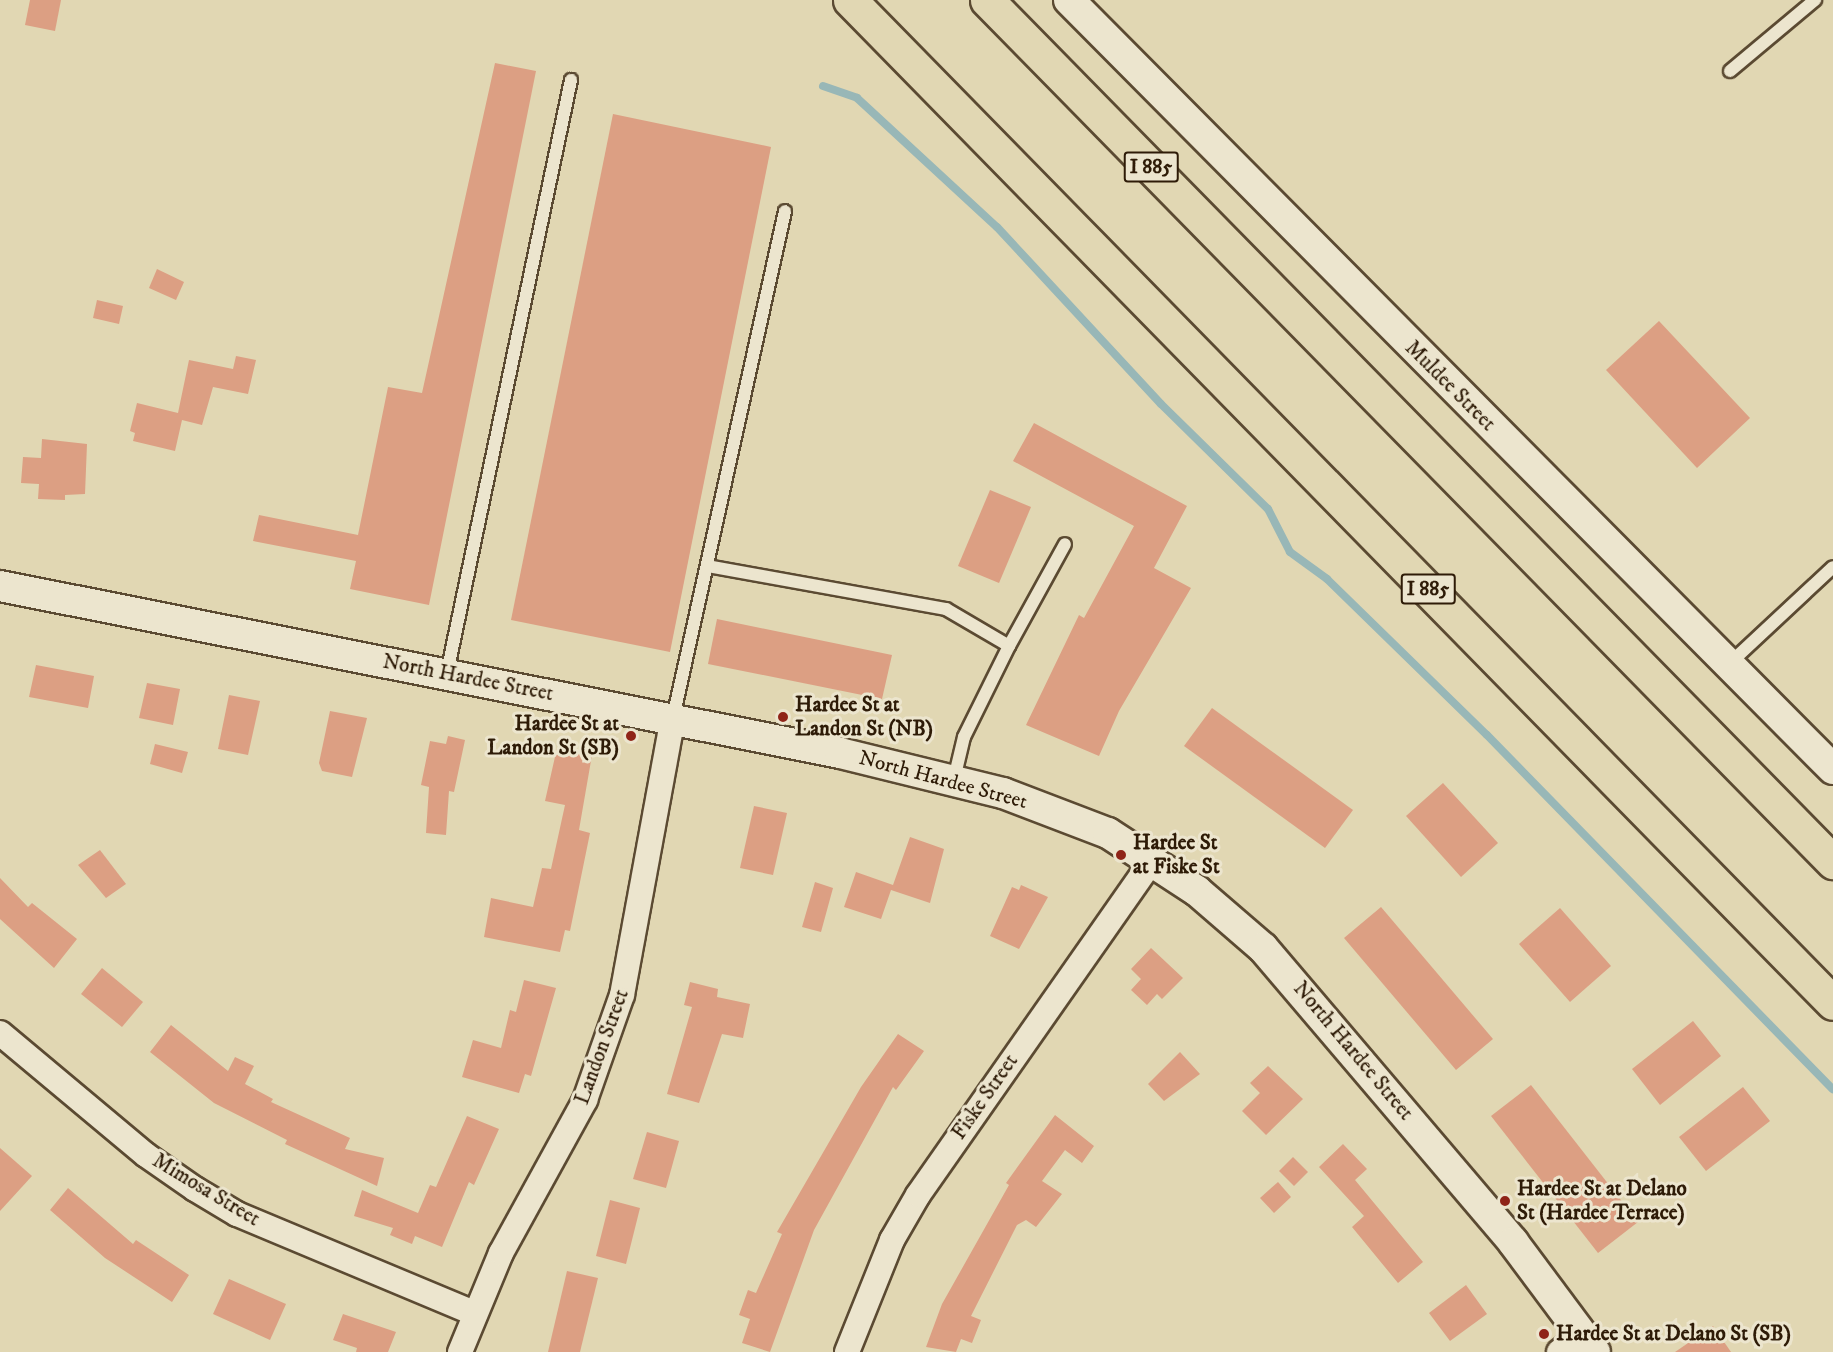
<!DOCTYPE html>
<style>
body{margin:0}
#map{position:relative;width:1833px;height:1352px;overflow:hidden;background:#e1d7b3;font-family:"IM FELL DW Pica",serif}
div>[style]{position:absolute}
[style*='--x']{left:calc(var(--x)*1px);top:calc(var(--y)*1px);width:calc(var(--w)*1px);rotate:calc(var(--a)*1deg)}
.stream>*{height:8px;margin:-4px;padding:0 4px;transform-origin:4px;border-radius:4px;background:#98b7b7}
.building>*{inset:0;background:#dc9f83}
.roads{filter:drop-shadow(2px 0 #5b4a32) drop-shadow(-2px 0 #5b4a32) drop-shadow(0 2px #5b4a32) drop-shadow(0 -2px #5b4a32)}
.service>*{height:12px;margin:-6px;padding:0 6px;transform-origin:6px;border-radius:6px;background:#ece5ce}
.minor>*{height:24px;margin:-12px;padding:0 12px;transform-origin:12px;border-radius:12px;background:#ece5ce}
.tertiary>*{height:30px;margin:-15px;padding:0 15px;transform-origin:15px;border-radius:15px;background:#ece5ce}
.motorway>*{height:33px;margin:-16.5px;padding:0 16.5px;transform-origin:16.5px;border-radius:16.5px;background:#e1d7b3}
.dots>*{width:16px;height:16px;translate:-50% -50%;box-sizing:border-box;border:3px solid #ece5ce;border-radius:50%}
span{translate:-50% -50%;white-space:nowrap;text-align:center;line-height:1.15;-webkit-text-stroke:6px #ece5ce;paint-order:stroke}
.shield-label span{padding:2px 4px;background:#ece5ce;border:2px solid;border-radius:4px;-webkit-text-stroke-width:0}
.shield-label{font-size:20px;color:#2e1b07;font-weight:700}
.street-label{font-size:21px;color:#2e1b07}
.poi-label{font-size:21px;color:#2e1b07;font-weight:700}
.left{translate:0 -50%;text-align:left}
.right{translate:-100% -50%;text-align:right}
</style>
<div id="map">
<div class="stream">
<div style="--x:823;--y:86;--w:36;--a:19"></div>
<div style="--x:857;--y:98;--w:190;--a:42.7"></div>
<div style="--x:997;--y:227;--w:241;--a:47.2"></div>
<div style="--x:1161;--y:404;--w:150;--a:44.5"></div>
<div style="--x:1268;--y:509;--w:48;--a:62.9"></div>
<div style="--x:1290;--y:552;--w:46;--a:36.1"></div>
<div style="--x:1327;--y:579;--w:223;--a:44.3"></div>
<div style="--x:1487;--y:735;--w:495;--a:45.7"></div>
</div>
<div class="building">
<div style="clip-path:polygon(30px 0,61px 0,55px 31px,25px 25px)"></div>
<div style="clip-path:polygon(495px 63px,536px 71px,429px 605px,350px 589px,356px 561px,253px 541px,259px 515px,358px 535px,388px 387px,422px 393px)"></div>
<div style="clip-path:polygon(613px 114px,771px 147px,670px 652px,511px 620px)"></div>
<div style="clip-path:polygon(157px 269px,184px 282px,176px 300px,149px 288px)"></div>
<div style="clip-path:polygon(97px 300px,123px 306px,119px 324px,93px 318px)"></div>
<div style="clip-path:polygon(1659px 321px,1750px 418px,1697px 468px,1606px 370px)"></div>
<div style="clip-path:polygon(236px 356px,256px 360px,248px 394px,213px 387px,202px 425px,182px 420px,175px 451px,133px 441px,135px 433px,130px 431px,137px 403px,178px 413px,189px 360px,233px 369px)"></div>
<div style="clip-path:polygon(1034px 423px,1187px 506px,1154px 568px,1191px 588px,1119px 711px,1099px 756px,1026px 725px,1079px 615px,1084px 618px,1134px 526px,1013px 461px)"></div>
<div style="clip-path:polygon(42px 439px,87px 444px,85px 494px,65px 495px,65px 500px,38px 499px,39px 484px,21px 483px,23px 457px,41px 458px)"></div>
<div style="clip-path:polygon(990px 490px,1031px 507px,999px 583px,958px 566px)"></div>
<div style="clip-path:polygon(717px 619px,892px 655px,882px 699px,708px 664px)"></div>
<div style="clip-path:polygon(36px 665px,94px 676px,88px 708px,29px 697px)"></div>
<div style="clip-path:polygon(147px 683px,180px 689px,173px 725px,139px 718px)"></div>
<div style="clip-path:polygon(229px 695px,260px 701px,248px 755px,218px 749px)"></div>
<div style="clip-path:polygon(1212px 708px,1353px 810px,1325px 848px,1184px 746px)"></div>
<div style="clip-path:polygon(330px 711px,367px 718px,352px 777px,322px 771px,319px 763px)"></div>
<div style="clip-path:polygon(448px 736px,465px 740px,454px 792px,449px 791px,446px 835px,426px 833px,429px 787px,421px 785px,430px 741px,446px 744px)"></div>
<div style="clip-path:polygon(155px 744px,188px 752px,182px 773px,150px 764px)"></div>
<div style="clip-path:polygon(557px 748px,592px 755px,579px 830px,590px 833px,570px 931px,565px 930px,560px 952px,484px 937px,491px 898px,533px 907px,542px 868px,551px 869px,565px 805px,545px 801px)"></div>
<div style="clip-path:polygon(1443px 783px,1498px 843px,1461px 877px,1406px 816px)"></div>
<div style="clip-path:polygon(754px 806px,787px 813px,773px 875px,740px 868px)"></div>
<div style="clip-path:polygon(910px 837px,944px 849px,930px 903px,891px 890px,881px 919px,844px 907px,856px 872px,893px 885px)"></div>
<div style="clip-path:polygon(100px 850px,126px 884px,106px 898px,78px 865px)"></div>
<div style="clip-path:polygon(0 878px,28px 907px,32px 903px,77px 939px,54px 968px,0 919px)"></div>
<div style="clip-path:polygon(815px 882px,833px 888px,821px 932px,802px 927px)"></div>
<div style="clip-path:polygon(1021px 885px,1048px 897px,1019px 949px,990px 936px,1012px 887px,1019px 890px)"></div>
<div style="clip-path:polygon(1381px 907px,1493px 1039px,1456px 1070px,1344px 938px)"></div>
<div style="clip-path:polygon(1560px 908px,1611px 966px,1570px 1002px,1519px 944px)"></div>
<div style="clip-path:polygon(1151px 948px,1183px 978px,1162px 999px,1157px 994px,1147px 1005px,1131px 990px,1141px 979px,1131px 969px)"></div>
<div style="clip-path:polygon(102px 968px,143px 1002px,122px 1027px,81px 994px)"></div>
<div style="clip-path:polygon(524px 980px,556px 988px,531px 1076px,525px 1074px,519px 1093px,462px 1077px,473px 1040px,501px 1048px,510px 1010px,516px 1012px)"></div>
<div style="clip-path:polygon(690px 982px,718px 989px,717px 997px,750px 1004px,743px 1038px,722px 1034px,699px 1103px,667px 1094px,692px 1007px,684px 1005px)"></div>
<div style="clip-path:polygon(1693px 1021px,1721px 1056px,1660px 1105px,1632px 1069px)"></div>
<div style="clip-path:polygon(171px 1025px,228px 1071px,235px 1057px,254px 1066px,245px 1084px,273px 1099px,271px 1102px,350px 1138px,345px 1149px,384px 1158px,377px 1186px,285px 1144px,287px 1140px,214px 1103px,150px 1052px)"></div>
<div style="clip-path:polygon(898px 1034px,924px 1051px,896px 1090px,893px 1087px,814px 1230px,770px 1352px,742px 1343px,750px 1319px,739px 1315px,748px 1290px,756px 1293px,782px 1234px,777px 1232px,861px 1087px)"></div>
<div style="clip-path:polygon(1180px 1052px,1200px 1074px,1164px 1101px,1148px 1084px)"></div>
<div style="clip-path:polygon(1268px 1066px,1303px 1099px,1266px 1135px,1242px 1111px,1260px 1093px,1250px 1083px)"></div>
<div style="clip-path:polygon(1531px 1085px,1638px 1222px,1598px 1253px,1491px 1116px)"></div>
<div style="clip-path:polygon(1743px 1087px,1770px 1121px,1706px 1171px,1679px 1137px)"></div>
<div style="clip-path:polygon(1055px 1115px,1094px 1146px,1082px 1163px,1065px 1150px,1042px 1181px,1062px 1194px,1036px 1227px,1026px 1220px,1017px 1225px,971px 1316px,981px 1320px,972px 1343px,961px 1339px,956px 1352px,926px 1347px,942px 1304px,1009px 1185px,1006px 1183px)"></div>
<div style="clip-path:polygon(467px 1116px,499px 1129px,474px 1185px,469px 1182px,442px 1247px,415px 1236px,412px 1244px,390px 1235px,393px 1228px,354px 1216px,362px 1190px,418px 1213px,430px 1185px,436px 1187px)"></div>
<div style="clip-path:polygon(647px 1132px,679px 1141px,666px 1188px,633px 1179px)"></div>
<div style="clip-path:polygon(1343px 1144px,1367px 1169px,1355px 1180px,1423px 1262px,1398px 1283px,1352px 1227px,1364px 1216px,1319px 1167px)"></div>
<div style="clip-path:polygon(0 1148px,32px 1176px,0 1211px)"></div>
<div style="clip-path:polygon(1293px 1157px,1308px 1172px,1294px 1186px,1279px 1171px)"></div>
<div style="clip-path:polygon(1278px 1182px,1291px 1197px,1274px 1213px,1260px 1198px)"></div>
<div style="clip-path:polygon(68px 1188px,133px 1244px,136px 1240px,189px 1275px,172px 1302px,105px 1258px,50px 1210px)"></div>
<div style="clip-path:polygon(610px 1200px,640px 1208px,626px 1264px,596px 1256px)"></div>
<div style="clip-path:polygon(567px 1271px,598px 1278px,580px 1352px,548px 1352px)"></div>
<div style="clip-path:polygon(229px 1279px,286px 1304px,270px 1340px,213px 1314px)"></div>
<div style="clip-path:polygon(1466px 1285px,1487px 1314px,1450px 1341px,1429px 1313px)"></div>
<div style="clip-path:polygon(343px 1314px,396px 1332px,388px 1352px,356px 1352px,357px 1348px,333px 1340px)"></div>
<div style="clip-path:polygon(1713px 1326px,1731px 1352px,1675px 1352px)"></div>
</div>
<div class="roads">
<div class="service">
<div style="--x:1730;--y:71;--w:111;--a:-39.9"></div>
<div style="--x:707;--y:566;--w:243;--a:10.2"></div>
<div style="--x:946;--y:609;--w:73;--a:30.4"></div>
<div style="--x:1009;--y:646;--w:116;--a:-61.2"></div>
<div style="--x:1729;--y:664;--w:142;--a:-43"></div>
<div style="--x:447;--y:673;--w:606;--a:-78.19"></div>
<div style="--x:673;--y:718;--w:519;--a:-77.54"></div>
<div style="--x:954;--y:779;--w:43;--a:-76.6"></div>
<div style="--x:964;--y:737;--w:102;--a:-63.7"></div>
</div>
<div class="minor">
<div style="--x:0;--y:1033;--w:190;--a:39.9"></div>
<div style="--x:146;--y:1155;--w:60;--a:34.8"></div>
<div style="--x:195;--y:1189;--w:49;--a:30.8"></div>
<div style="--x:237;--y:1214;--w:257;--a:22.7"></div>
<div style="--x:460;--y:1352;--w:107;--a:-67.5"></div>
<div style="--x:501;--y:1253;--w:175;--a:-61.2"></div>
<div style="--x:585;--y:1100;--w:111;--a:-70.6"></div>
<div style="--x:622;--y:995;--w:282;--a:-79.6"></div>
<div style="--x:847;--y:1352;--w:121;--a:-68.1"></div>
<div style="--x:892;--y:1240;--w:52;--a:-60"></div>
<div style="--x:918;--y:1195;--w:409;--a:-55"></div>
<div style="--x:1559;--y:1352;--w:29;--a:-38"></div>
</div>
<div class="tertiary">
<div style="--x:1069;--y:0;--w:1084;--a:45.19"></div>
<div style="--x:0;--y:586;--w:856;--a:11.24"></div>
<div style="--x:840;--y:753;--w:168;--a:13.8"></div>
<div style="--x:1003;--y:793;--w:112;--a:20.9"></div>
<div style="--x:1108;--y:833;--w:106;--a:33.1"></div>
<div style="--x:1197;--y:891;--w:87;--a:40.8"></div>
<div style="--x:1263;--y:948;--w:386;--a:49.6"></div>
<div style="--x:1513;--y:1242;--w:137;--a:53.3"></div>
</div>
<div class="motorway">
<div style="--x:850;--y:0;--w:1404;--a:45.58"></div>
<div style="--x:987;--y:0;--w:1208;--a:45.54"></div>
</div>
</div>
<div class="dots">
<div style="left:783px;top:717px;background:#8f2418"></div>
<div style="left:631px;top:736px;background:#8f2418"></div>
<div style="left:1121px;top:855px;background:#8f2418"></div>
<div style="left:1505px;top:1201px;background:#8f2418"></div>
<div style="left:1544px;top:1334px;background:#8f2418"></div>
</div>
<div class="shield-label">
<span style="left:1151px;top:167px">I 885</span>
<span style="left:1428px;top:589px">I 885</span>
</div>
<div class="street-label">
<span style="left:1450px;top:386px;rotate:45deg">Muldee Street</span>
<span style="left:468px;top:678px;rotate:11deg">North Hardee Street</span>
<span style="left:943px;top:780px;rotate:15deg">North Hardee Street</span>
<span style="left:602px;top:1047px;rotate:-70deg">Landon Street</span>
<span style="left:1353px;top:1051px;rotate:50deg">North Hardee Street</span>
<span style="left:985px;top:1097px;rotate:-55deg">Fiske Street</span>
<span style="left:206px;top:1190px;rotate:31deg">Mimosa Street</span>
</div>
<div class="poi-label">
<span class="left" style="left:795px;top:717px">Hardee St at<br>Landon St (NB)</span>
<span class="right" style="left:619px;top:736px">Hardee St at<br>Landon St (SB)</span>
<span class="left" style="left:1133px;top:855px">Hardee St<br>at Fiske St</span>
<span class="left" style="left:1517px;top:1201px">Hardee St at Delano<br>St (Hardee Terrace)</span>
<span class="left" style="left:1556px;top:1334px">Hardee St at Delano St (SB)</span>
</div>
</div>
